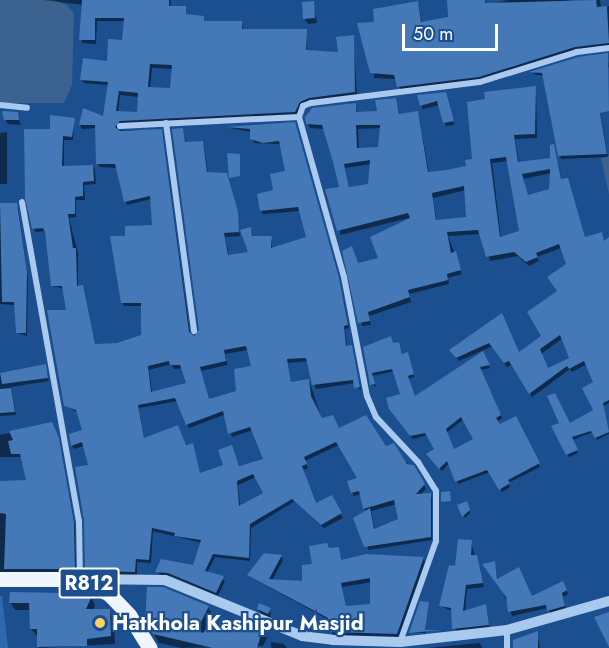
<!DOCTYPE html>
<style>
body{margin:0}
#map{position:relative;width:609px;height:648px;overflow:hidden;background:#1b4f8f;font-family:Jost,sans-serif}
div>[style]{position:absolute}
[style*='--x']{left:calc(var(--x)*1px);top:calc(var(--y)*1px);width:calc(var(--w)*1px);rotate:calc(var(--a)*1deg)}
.green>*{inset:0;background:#2e69ad}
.water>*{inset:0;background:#3c6290}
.shadow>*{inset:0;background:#0007}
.building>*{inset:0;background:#4478b7}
.minor>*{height:6px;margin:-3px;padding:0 3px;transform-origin:3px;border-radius:3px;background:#a9c9ee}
.tertiary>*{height:10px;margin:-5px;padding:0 5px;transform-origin:5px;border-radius:5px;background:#a9c9ee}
.primary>*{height:15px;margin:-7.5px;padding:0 7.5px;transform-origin:7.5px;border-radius:7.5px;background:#f0f6ff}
.dots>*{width:16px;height:16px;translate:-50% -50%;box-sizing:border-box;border:3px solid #1b4f8f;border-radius:50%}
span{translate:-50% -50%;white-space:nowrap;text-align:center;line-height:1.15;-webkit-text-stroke:4.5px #1b4f8f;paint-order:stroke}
.shield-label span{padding:2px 4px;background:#1b4f8f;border:2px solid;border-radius:4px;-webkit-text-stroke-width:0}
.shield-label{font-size:20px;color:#fff;font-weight:700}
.poi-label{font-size:21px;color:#fff;font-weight:700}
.left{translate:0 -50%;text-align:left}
.scale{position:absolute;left:402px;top:24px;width:96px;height:27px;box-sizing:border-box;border:3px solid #fff;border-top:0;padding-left:8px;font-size:18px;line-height:21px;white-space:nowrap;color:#fff;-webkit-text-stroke:4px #1b4f8f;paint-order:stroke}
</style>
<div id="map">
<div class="green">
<div style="clip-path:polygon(0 596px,2px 596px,8px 648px,0 648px)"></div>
</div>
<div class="water">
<div style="clip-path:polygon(0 0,54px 0,67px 5px,74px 14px,72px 85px,64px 103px,0 103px)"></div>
<div style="clip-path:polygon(609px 156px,609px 194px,601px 158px)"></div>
</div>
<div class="shadow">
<div style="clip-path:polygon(evenodd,44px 0,171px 0,170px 7px,185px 8px,187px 16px,203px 17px,205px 22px,242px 22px,243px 30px,306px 31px,307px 52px,340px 54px,353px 36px,357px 96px,312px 101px,297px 115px,122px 124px,117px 130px,161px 131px,163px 135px,190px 334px,194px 338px,201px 331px,183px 130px,186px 143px,202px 142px,204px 146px,208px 174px,226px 175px,229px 179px,240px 236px,225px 237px,229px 256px,251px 253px,251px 229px,253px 237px,272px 238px,272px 249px,307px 238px,300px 211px,263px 214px,261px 210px,287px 172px,281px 144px,254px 143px,252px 132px,229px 128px,294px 124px,340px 283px,349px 328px,345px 329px,347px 347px,353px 350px,361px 391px,355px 383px,316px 389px,308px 361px,288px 363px,291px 383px,309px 380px,322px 420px,386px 448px,413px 467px,426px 489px,420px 495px,430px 494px,432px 498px,432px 540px,368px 550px,366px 512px,361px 494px,354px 496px,352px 492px,359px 479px,339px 445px,305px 461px,308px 468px,303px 470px,316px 505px,331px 497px,343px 518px,324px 528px,295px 501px,251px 528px,250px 561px,215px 557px,207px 573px,225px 581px,218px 596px,171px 576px,159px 576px,162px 561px,194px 567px,202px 543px,153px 531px,151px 563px,137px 562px,137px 575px,89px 574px,89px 466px,84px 446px,74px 449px,72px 446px,71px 435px,83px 431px,78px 413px,65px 405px,68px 311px,64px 289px,53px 286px,45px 231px,36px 232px,33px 228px,51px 130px,74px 119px,73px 140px,64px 140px,64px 167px,93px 166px,95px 170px,96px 184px,84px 185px,85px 200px,76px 200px,76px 217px,69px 218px,78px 253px,78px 287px,84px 290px,94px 345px,118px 344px,143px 336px,143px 306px,124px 306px,122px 302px,127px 237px,153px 226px,151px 199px,127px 205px,117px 168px,100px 167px,98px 164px,96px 128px,82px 129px,80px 125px,84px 110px,105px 118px,109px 85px,84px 83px,82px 80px,108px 63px,123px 41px,125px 21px,97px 21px,96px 44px,82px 43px,83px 5px,44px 0,152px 68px,174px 69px,172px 90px,150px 89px,152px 68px,44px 0,120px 95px,139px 97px,138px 114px,118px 113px,120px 95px,44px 0,248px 350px,253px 368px,237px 393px,209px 400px,201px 371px,227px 365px,225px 354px,248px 350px,44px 0,171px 364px,174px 369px,183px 368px,188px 385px,152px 393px,149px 370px,171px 364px,44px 0,178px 401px,189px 428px,226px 414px,232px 437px,253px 430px,265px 460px,200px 474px,192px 445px,144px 439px,139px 408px,178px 401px,44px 0,256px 477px,265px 493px,240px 507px,238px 485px,256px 477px,44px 0,397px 504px,400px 520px,375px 530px,371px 511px,397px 504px)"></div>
<div style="clip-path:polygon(448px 0,485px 0,486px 5px,508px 0,569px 0,569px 5px,600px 0,601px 7px,609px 6px,609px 50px,579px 51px,482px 81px,401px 91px,396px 79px,374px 78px,376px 23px,418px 2px,422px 23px,450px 19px)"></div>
<div style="clip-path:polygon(313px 3px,317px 23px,308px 24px,305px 19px)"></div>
<div style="clip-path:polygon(607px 55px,609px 67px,593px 70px,608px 157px,561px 159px,544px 76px,532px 74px,578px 59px)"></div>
<div style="clip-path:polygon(evenodd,536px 88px,537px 138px,515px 139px,519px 163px,551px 160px,554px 146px,562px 181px,585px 239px,601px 234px,604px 242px,609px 239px,609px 377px,587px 364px,572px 372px,570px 369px,532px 397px,513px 364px,507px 367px,493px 346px,459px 361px,454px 354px,502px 315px,519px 354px,543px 337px,567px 264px,561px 248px,537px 257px,539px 261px,529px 266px,518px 256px,490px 261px,481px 234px,448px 236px,462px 274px,448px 278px,449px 284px,409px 294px,411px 302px,369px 316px,371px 325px,362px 326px,358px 265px,380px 259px,413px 217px,340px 235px,341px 189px,324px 129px,310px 128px,308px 124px,309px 111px,313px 110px,355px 104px,357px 113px,378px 112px,395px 99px,400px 115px,417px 112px,419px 117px,429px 173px,468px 167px,536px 88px,381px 128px,379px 148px,359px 150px,358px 129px,381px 128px,536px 88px,508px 161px,520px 232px,501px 238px,492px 163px,508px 161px,536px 88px,371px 164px,369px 185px,350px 189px,345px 168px,371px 164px,536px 88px,551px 173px,550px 190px,528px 197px,523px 179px,551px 173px,536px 88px,466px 190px,468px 218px,437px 222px,433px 198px,466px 190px,536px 88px,563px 338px,570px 358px,548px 369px,541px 354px,563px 338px)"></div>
<div style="clip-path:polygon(447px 97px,454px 125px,446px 126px,440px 105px,423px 109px,421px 105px)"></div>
<div style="clip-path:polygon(17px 114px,21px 125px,8px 124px,5px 119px)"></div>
<div style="clip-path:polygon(7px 132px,7px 184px,0 184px,0 133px)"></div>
<div style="clip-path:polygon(0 205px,16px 205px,18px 208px,28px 277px,27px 336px,18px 333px,16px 305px,0 304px)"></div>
<div style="clip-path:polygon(evenodd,393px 345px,400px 346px,403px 356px,409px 357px,414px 377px,409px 379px,415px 398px,482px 353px,490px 368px,480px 370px,502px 418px,497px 422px,499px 426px,515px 418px,540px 467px,508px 483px,510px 487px,502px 492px,490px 472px,458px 484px,449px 463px,442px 471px,429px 457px,436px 450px,428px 435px,413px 439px,396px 418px,388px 399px,402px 395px,395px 371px,372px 376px,376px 387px,372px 384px,365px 348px,393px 345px,464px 419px,475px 439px,454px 451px,446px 433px,464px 419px)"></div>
<div style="clip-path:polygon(45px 366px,49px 381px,11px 387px,16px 415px,0 416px,0 374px)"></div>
<div style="clip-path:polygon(609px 384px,609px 403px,603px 406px,609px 434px,597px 440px,593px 432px,572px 440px,578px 453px,569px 457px,553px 426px,570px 425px,595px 411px)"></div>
<div style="clip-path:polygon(51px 424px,60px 443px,75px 526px,76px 572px,0 575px,0 490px,44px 488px,22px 457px,0 457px,0 435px)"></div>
<div style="clip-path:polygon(466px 503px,470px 513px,465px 518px,459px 506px)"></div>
<div style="clip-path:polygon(471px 542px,484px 587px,467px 589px,465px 612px,485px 605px,490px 629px,456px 632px,453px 611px,440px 606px)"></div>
<div style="clip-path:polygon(evenodd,338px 549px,341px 562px,423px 558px,425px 562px,399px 637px,333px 636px,329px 620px,249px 576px,281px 556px,283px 560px,272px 581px,304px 583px,329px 550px,338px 549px,372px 582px,371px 606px,346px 608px,342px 587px,372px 582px)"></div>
<div style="clip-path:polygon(494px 563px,498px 580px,532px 598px,563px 583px,568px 594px,563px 597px,566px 610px,551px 614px,548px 608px,512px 616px,503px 592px,486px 568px)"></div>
<div style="clip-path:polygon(77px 590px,91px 597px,95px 605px,93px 611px,109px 611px,114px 619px,115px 644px,39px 648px,38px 637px,31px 629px,31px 610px,15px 610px,10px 602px)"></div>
<div style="clip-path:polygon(428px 604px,425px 633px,412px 632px)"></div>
<div style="clip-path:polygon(208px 607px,213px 616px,210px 623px,249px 633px,262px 629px,267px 638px,263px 646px,182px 648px,159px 643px,146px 621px)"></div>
<div style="clip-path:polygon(258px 609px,270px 609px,271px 618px,261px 614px)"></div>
<div style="clip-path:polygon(537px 632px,540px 648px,514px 648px)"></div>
<div style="clip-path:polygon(271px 642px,284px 644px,287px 648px,271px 648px)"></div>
<div style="clip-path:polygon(480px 643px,482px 648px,428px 648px)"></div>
</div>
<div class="building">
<div style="clip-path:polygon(evenodd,82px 0,169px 0,169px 6px,186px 6px,186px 14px,204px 16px,204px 21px,242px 21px,242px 29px,307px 29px,306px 50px,338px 52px,336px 37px,354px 35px,355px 92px,309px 98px,300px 102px,295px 112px,120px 121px,115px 127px,120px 131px,162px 129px,189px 332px,194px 336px,199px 330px,172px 129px,183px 128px,185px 142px,203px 141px,207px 172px,227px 173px,238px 212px,239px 232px,224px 233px,228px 255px,248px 252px,240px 230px,251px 227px,252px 236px,272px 236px,271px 248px,306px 237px,298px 207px,260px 211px,257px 194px,273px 190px,270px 174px,285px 171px,279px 141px,263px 143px,250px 139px,250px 129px,227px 127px,295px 122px,339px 278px,348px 325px,344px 326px,346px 346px,352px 345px,360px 387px,354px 388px,353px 380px,312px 385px,306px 358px,287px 359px,291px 382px,309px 379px,311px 396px,322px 418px,333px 415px,339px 428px,366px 415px,386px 446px,394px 443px,407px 464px,414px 465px,425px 484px,416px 494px,431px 493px,431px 537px,364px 547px,353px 518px,370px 508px,374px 529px,398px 519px,394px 500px,363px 509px,359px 491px,351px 493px,347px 481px,357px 478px,336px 442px,304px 457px,307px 464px,302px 466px,316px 503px,332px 495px,342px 513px,321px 525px,292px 499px,250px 524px,249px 558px,213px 554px,205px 571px,224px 576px,216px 593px,168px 573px,155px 572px,161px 559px,193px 565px,201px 540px,174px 536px,175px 533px,152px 528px,149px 560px,136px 559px,135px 572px,85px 571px,84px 520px,75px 467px,88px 465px,82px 442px,71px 446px,69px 434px,82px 430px,76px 410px,64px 406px,47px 310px,66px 310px,62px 286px,51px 286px,45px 232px,43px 228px,32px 229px,25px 198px,24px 129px,50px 129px,50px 115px,75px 118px,72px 137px,63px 136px,62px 166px,93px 165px,94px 181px,83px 182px,83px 196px,75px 197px,75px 214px,68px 214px,73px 248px,76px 248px,77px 286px,83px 285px,95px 344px,117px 343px,141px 335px,141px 303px,121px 303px,110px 236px,125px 236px,125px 226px,152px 225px,150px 196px,124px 202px,115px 164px,96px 164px,95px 125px,79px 125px,83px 108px,103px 116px,108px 82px,80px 80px,83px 58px,107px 61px,108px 39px,122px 40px,124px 18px,95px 18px,95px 40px,79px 40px,82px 0,150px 64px,172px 65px,170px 88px,148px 87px,150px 64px,82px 0,119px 91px,138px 93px,137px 112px,116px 111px,119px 91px,82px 0,246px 346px,251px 366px,234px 369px,236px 391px,209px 399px,200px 367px,226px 361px,224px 350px,246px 346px,82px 0,169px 361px,170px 365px,180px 365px,186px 383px,151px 392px,148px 366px,169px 361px,82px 0,175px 398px,186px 425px,223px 411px,228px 434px,250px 427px,263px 459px,239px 466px,232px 445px,218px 450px,223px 465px,200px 473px,193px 443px,186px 445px,178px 425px,144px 438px,138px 405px,175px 398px,82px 0,253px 474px,263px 493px,239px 506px,237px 481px,253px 474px)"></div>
<div style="clip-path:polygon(447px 0,485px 0,485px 3px,596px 0,597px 7px,607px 6px,609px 43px,575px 47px,479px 77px,397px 87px,394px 75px,370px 73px,357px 23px,374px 22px,373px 9px,418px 1px,421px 22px,448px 17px)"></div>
<div style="clip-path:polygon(314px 1px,315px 18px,303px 19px,302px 2px)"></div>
<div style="clip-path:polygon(608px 53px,609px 111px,600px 113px,607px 154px,558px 156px,542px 73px,529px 72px,578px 57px)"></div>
<div style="clip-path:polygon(evenodd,536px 86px,535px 134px,514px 135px,518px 162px,550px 158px,550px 145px,554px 144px,561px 179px,568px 178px,585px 237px,602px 232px,604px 241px,609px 237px,609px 400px,603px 403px,609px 432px,595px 438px,591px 431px,572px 437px,578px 450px,566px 455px,551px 426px,559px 423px,547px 396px,555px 393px,570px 423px,593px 410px,582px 388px,593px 382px,584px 361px,569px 369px,567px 366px,529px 394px,509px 361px,504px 363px,489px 343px,456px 358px,449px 350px,502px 313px,519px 352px,541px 336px,527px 312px,557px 291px,547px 277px,566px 264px,559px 244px,536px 253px,538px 257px,526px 262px,514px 252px,486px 257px,478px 230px,447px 232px,451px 253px,456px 251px,461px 270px,447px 274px,448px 280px,408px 290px,410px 297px,368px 312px,370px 321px,358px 323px,342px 251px,352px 246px,358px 263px,378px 258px,370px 237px,410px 218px,408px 213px,337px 231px,325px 189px,339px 187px,333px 162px,322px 125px,306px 124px,305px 117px,312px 108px,356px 103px,356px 112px,377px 111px,375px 100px,396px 98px,399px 114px,418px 111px,428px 172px,446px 170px,466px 166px,465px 160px,472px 159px,467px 102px,485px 99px,484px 92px,536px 86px,356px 125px,380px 125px,378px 147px,357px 148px,356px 125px,536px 86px,506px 157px,519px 231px,500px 237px,490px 159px,506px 157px,536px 86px,370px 160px,368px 184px,349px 187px,344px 164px,370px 160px,536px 86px,550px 169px,549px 189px,528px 195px,522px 174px,550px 169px,536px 86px,464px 186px,466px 217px,436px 220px,432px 193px,464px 186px,536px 86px,560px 335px,569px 358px,548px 368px,540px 349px,560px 335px)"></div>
<div style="clip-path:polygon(446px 92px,454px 121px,443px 123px,437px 101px,420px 106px,417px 95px)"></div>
<div style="clip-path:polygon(2px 111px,18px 112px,19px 120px,4px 120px)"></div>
<div style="clip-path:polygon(227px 153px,240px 154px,240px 176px,229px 178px)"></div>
<div style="clip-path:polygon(0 203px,17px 203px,27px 272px,26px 333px,16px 333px,14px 302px,2px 302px)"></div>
<div style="clip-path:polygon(evenodd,391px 336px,393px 343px,399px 342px,402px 354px,408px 352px,414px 374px,408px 376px,415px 396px,483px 351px,490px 365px,480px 367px,501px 415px,496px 418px,500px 424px,516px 416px,540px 463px,508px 480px,510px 483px,499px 490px,487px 470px,455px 482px,447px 461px,439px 469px,426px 454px,434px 449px,425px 433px,410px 436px,389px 409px,386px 398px,400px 394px,392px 369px,372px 373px,375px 384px,370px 385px,363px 347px,391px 336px,461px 417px,473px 439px,454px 449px,446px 429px,461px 417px)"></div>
<div style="clip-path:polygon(46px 364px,48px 378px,2px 384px,0 373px)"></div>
<div style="clip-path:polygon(11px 388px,15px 412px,0 413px,0 389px)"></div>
<div style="clip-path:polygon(52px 422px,59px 438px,74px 522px,75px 569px,4px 569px,6px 514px,0 513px,0 481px,26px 480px,20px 454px,11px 454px,8px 441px,13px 440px,9px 431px)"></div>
<div style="clip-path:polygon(450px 491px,451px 501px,441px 502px,441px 492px)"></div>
<div style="clip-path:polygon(467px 501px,470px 510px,462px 517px,457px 505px)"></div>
<div style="clip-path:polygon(458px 539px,472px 540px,471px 555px,477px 555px,483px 583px,466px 585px,463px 611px,486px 604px,489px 625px,452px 629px,451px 608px,439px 606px,449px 565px,455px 566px)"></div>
<div style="clip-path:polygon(evenodd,327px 543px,329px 548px,339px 547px,341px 560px,366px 554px,424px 557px,397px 634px,329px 632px,328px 618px,247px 575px,264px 553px,282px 555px,269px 579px,302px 581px,302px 565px,312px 564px,309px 546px,327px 543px,370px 578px,370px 604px,346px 606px,341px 583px,370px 578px)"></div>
<div style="clip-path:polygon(495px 561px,497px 579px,519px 567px,532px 596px,563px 581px,567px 590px,562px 593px,565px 606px,547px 611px,546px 605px,508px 612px,506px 597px,482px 564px)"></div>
<div style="clip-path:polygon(147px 587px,163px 587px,209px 606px,197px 630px,203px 633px,211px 622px,245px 631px,251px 623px,263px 628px,257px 648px,213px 648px,153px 634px,145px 622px)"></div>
<div style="clip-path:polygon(62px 589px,78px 589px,92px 596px,86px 609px,110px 609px,111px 636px,87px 639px,87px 646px,37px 647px,37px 629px,30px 629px,29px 603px,9px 603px,10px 592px,62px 593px)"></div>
<div style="clip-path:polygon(420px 601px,429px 602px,425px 630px,441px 630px,409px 633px)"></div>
<div style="clip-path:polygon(259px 603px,271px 608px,268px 614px,257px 609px)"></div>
<div style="clip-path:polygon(609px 612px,609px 647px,594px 617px)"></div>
<div style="clip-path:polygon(538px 631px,538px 648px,513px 648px,513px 640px)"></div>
</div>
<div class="minor">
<div style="--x:0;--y:105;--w:27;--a:6"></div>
<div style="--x:299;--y:117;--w:12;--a:-70"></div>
<div style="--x:303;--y:106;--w:9;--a:-21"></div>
<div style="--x:311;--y:103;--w:170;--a:-7.1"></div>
<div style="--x:480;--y:82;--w:102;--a:-17.2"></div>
<div style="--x:577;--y:52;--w:32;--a:-7"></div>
<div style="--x:166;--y:123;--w:210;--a:82.3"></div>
<div style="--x:120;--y:126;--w:179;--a:-2.9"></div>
<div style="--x:299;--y:117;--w:166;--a:74.3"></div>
<div style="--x:344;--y:277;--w:121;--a:79.1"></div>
<div style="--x:367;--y:396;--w:23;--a:67"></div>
<div style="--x:376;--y:417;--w:62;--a:47"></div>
<div style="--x:418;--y:462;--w:34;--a:58"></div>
<div style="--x:436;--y:491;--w:50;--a:90"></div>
<div style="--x:436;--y:541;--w:107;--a:109.6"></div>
<div style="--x:22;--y:202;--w:324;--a:79.9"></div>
<div style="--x:79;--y:521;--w:57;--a:89"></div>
<div style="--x:507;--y:648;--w:18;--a:-90"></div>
</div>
<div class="tertiary">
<div style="--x:83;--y:579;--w:82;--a:0.7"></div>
<div style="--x:165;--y:580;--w:148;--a:22.2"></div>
<div style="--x:302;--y:636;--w:31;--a:7"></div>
<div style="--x:333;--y:640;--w:67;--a:1.7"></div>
<div style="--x:400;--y:642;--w:108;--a:-6.4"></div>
<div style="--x:507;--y:630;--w:106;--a:-15.9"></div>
</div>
<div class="primary">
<div style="--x:0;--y:579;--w:80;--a:0"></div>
<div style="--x:80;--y:579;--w:33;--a:27"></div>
<div style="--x:109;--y:594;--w:29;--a:46"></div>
<div style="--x:129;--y:615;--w:39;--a:58"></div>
</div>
<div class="dots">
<div style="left:100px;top:623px;background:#ffd166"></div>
</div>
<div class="shield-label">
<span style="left:89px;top:583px">R812</span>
</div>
<div class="poi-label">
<span class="left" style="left:112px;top:623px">Hatkhola Kashipur Masjid</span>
</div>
<div class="scale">50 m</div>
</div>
